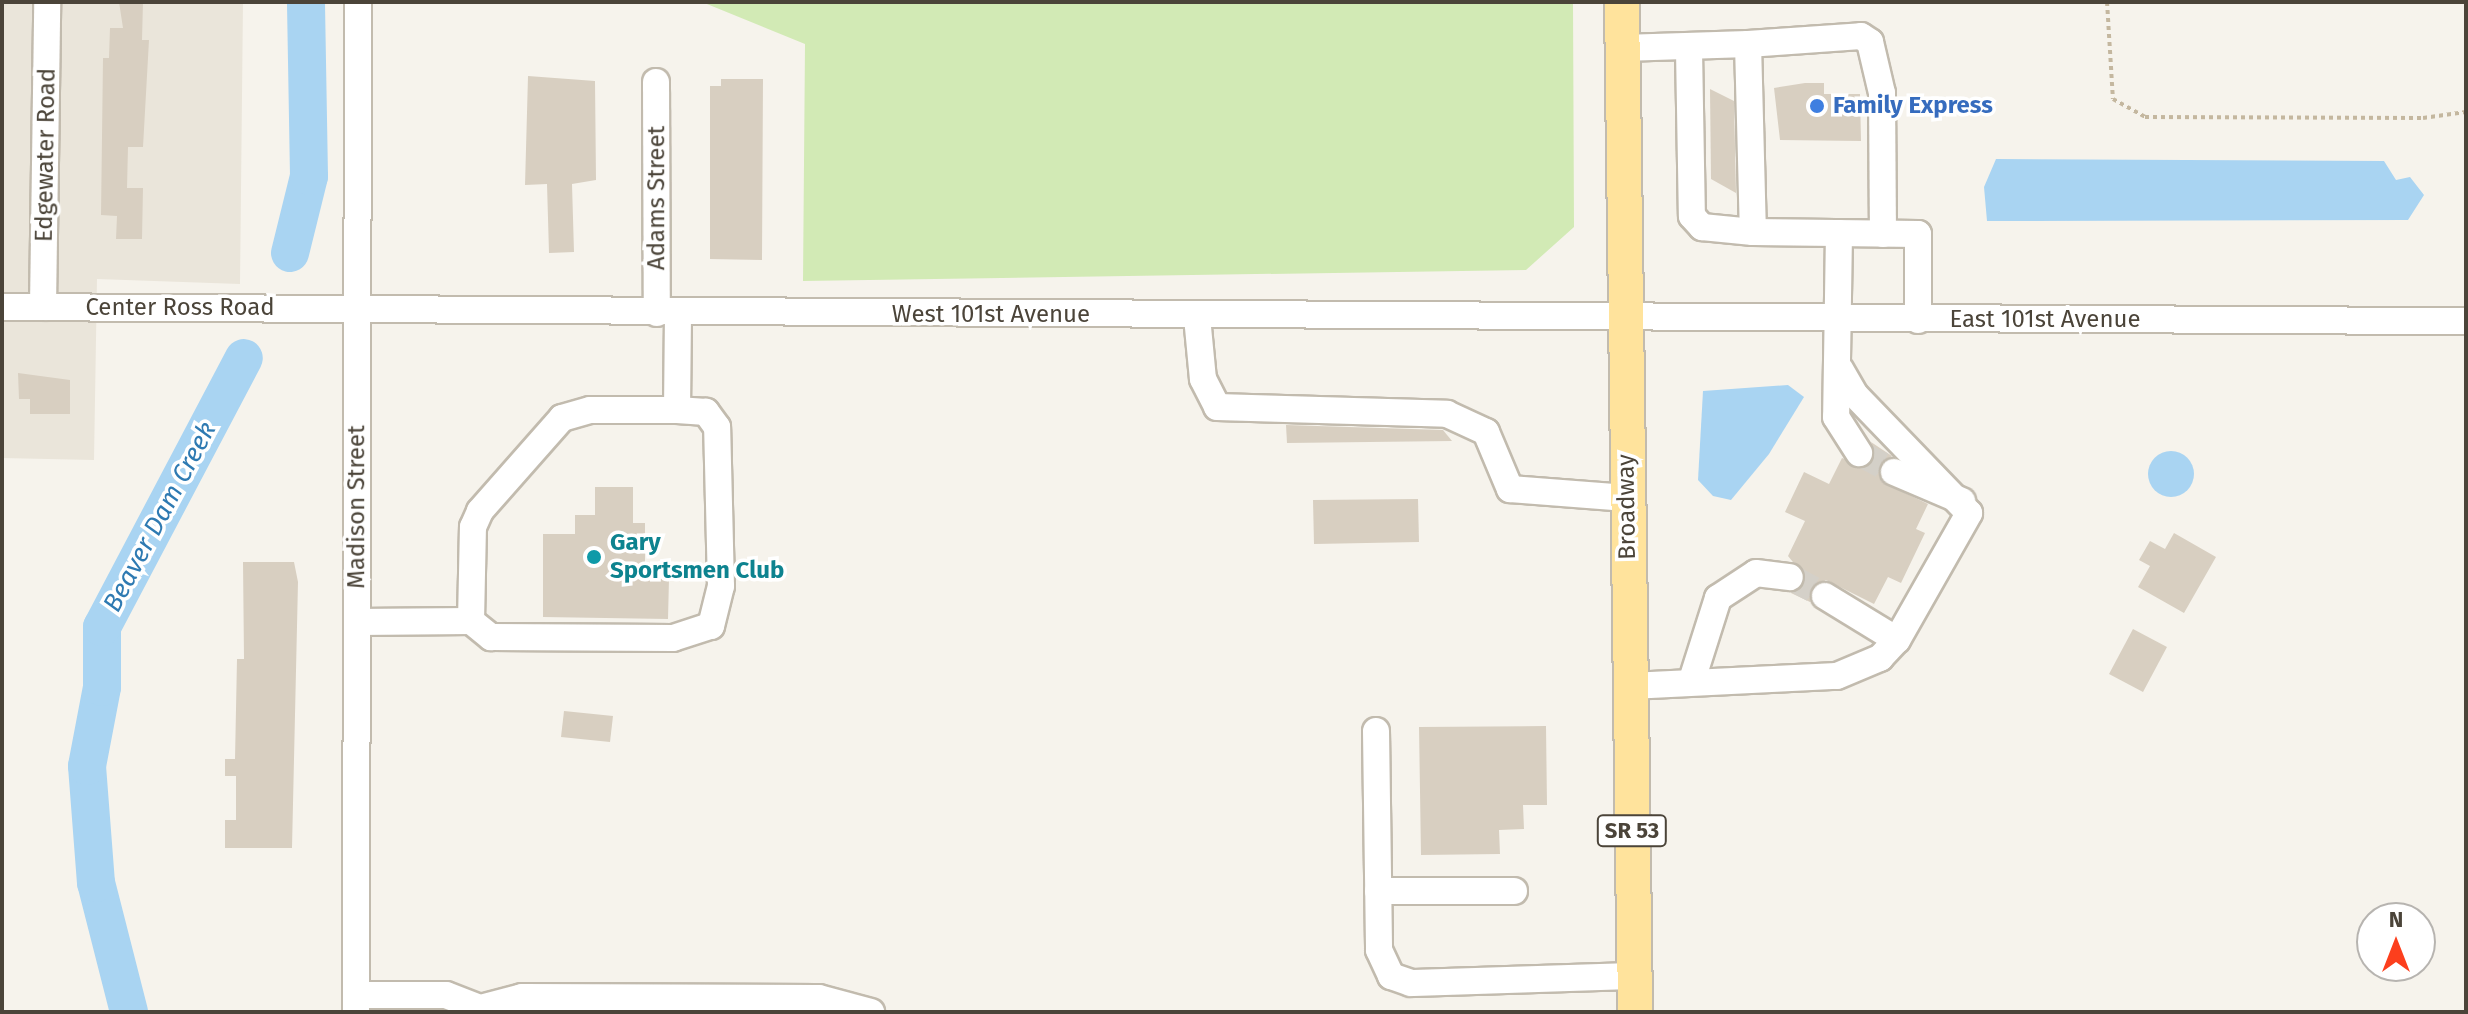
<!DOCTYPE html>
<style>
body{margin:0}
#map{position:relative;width:2468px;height:1014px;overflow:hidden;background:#f6f3ec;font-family:"Fira Sans",sans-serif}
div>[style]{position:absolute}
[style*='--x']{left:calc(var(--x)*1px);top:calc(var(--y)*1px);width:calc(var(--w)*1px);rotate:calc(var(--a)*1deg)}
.residential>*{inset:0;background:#eae5da}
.green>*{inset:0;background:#d2eab5}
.water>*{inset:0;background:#a9d4f2}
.round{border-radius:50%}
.river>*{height:38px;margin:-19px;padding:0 19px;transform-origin:19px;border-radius:19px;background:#a9d4f2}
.building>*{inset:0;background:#d8cfc1}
.minor-tunnel>*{height:26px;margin-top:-13px;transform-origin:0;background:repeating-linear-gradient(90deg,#d4d0c8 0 26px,transparent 0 39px)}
.path>*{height:4px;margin-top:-2px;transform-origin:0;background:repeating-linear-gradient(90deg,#c4b79f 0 4px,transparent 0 8px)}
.roads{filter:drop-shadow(2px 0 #c2bbae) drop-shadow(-2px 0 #c2bbae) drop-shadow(0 2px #c2bbae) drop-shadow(0 -2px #c2bbae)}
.minor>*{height:26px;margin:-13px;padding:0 13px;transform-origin:13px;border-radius:13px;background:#fff}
.major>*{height:34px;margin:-17px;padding:0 17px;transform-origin:17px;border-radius:17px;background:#ffe39c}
.dots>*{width:22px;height:22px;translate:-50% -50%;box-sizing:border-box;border:4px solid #fff;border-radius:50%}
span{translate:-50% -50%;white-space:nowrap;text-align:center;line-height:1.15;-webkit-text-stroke:7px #fff;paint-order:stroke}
.shield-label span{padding:2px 6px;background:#fff;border:2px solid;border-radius:6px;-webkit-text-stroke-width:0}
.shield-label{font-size:22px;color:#4b4439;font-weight:700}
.shop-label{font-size:24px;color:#366cbe;font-weight:700}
.left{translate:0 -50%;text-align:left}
.street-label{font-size:24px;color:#4b4439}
.culture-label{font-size:24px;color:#0d838f;font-weight:700}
.water-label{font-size:26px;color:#2e7ab2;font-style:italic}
.frame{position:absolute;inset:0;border:4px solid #4b4439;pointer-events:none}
.north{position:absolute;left:2356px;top:902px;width:80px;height:80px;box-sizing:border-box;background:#fff;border:2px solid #b7b4b0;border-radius:50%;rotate:0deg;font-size:22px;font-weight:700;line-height:32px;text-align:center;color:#4b4439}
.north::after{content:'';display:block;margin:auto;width:28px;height:36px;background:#fc3f1d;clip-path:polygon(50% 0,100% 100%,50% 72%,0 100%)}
</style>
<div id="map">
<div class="residential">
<div style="clip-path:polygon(2px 2px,243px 2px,240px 284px,97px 279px,94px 460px,2px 458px)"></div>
</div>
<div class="green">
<div style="clip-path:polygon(702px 2px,1573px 2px,1574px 227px,1526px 270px,803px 281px,805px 44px)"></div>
</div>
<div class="water">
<div style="clip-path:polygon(1996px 159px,2384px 161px,2396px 180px,2410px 177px,2424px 195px,2408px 220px,1987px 221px,1984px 187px)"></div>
<div style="clip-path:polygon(1788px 385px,1804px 397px,1769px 454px,1731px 500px,1713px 496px,1698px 480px,1703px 391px)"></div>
<div class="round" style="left:2148px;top:451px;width:46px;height:46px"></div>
</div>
<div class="river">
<div style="--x:290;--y:253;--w:79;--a:-76.1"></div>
<div style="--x:309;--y:176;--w:174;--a:-91"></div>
<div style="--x:129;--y:1012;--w:133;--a:-104.3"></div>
<div style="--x:96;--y:883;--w:117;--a:-94.4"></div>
<div style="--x:87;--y:766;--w:80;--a:-79.2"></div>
<div style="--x:102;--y:687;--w:60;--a:-90"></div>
<div style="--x:102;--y:627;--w:304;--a:-62.2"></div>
</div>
<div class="building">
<div style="clip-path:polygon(119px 2px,143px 2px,142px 40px,149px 40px,143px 147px,128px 147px,127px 188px,143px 188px,142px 239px,116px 239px,117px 216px,101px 215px,103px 58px,109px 58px,110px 28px,123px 28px)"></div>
<div style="clip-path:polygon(528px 76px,595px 81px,596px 180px,572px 184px,574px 252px,549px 253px,547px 184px,525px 185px)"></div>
<div style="clip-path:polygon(721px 79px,763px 79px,762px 260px,710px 259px,710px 86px,721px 86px)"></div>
<div style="clip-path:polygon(1805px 83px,1824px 83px,1824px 94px,1860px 94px,1861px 141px,1780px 140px,1774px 88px)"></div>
<div style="clip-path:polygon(1710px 89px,1734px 101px,1736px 193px,1711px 179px)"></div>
<div style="clip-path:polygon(18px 373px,70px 380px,70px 414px,30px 414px,30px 399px,19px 399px)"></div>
<div style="clip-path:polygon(1286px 425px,1443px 430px,1452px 441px,1287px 443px)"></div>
<div style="clip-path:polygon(1871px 442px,1892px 456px,1879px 466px,1882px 482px,1928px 504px,1916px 529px,1925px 533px,1901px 583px,1888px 577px,1874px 604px,1826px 580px,1812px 587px,1810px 602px,1791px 593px,1806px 578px,1788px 556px,1805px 521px,1785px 512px,1804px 472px,1829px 484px,1842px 458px,1867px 467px,1875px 453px)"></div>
<div style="clip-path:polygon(595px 487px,633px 487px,633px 523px,645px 523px,645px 579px,669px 579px,668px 619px,543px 617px,543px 534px,575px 534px,575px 515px,595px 515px)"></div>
<div style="clip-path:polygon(1418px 499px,1419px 542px,1314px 544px,1313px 500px)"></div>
<div style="clip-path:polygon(2174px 533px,2216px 557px,2184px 613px,2138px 587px,2150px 566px,2139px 560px,2150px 541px,2165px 549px)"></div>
<div style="clip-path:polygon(243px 562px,294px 562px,298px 582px,292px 848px,225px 848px,225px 820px,236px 820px,236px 776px,225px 776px,225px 759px,235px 759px,237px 659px,244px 659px)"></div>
<div style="clip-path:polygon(2133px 629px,2167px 647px,2143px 692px,2109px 674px)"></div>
<div style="clip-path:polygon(564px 711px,613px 716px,610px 742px,561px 737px)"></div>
<div style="clip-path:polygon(1546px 726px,1547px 805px,1523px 805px,1524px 829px,1499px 830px,1500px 854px,1421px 855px,1419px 727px)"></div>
</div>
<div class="minor-tunnel">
<div style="--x:1859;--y:453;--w:40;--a:28"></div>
<div style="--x:1790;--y:577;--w:40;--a:28"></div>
</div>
<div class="path">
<div style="--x:2107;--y:2;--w:97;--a:86.5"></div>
<div style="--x:2113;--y:99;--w:37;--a:29"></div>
<div style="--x:2145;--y:117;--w:278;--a:0.2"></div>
<div style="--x:2423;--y:118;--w:43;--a:-7.9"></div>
</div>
<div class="roads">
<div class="minor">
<div style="--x:1748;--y:44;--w:113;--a:-4"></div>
<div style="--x:1861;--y:36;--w:11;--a:34"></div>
<div style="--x:1870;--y:42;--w:52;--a:76.8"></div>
<div style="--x:1882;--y:93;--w:141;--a:89.6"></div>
<div style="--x:1622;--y:48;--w:126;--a:-1.8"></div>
<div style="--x:1748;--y:44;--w:188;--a:88.5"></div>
<div style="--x:1753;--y:232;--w:165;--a:0.7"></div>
<div style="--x:1918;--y:234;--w:86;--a:90"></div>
<div style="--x:1689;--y:50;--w:166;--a:89"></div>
<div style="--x:1692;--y:216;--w:15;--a:48"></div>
<div style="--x:1702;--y:227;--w:51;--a:5.6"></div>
<div style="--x:656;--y:82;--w:231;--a:89.8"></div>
<div style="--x:1839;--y:233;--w:184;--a:90.9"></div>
<div style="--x:1836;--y:417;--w:43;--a:57.4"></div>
<div style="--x:2;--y:307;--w:2464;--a:0.33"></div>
<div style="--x:43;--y:307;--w:305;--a:-89.2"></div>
<div style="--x:1197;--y:317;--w:62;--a:84.5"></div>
<div style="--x:1203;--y:379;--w:31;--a:63"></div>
<div style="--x:1217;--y:407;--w:230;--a:1.7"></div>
<div style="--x:1447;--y:414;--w:43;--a:24.8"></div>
<div style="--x:1486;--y:432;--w:62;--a:67.2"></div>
<div style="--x:1510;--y:489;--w:117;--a:4.4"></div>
<div style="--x:1894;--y:472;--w:74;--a:23.1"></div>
<div style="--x:1825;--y:596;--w:84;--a:31.4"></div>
<div style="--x:471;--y:621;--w:26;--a:39"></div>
<div style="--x:491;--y:637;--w:182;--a:0.3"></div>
<div style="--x:673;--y:638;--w:40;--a:-18"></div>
<div style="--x:711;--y:626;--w:41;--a:-76"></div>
<div style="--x:721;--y:586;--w:159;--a:-91.4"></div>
<div style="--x:717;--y:427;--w:19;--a:-126"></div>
<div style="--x:706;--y:412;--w:29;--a:-176"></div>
<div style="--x:357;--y:622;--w:114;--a:-0.5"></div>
<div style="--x:471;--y:621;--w:94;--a:-88.8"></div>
<div style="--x:473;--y:527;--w:17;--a:-66"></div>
<div style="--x:480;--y:511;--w:124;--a:-48.6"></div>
<div style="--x:562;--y:418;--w:29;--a:-16"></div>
<div style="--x:590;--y:410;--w:87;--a:0"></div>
<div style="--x:677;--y:410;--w:97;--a:-89.4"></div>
<div style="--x:1692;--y:680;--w:86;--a:-72.4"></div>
<div style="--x:1718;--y:598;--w:45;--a:-33.3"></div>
<div style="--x:1756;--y:573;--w:34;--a:7"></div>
<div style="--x:1630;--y:686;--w:207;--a:-2.8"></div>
<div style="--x:1837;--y:676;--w:47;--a:-22.7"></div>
<div style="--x:1880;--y:658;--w:25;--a:-47"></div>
<div style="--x:1897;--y:640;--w:146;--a:-60.4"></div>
<div style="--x:1969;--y:513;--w:164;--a:-134"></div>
<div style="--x:1855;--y:395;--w:30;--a:-120"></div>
<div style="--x:1376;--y:731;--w:219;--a:89.2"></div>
<div style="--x:1379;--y:950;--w:29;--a:65"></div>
<div style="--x:1391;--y:976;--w:21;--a:19"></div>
<div style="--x:1411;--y:983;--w:223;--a:-1.8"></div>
<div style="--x:1378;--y:891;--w:136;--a:0"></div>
<div style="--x:356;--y:995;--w:90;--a:0"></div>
<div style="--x:446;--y:995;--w:31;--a:21"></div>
<div style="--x:356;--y:1012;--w:1010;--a:-89.89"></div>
<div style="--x:465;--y:1012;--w:59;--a:-14.7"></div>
<div style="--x:522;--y:997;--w:297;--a:0.2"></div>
<div style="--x:819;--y:998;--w:54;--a:15.1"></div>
</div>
<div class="major">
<div style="--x:1622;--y:2;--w:1010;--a:89.26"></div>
</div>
</div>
<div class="dots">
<div style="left:1817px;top:106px;background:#3f7fe0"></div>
<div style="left:594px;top:557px;background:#0f9aa8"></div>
</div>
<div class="shield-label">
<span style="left:1632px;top:831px">SR 53</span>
</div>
<div class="shop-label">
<span class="left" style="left:1833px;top:106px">Family Express</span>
</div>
<div class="street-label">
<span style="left:46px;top:155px;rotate:-89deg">Edgewater Road</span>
<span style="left:657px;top:198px;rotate:-90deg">Adams Street</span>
<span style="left:180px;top:308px">Center Ross Road</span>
<span style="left:991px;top:315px">West 101st Avenue</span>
<span style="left:2045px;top:320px">East 101st Avenue</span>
<span style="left:357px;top:507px;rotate:-90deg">Madison Street</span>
<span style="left:1627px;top:507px;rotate:-91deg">Broadway</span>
</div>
<div class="culture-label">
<span class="left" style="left:610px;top:557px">Gary<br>Sportsmen Club</span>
</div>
<div class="water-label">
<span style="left:160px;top:517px;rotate:-62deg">Beaver Dam Creek</span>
</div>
<div class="frame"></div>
<div class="north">N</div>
</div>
